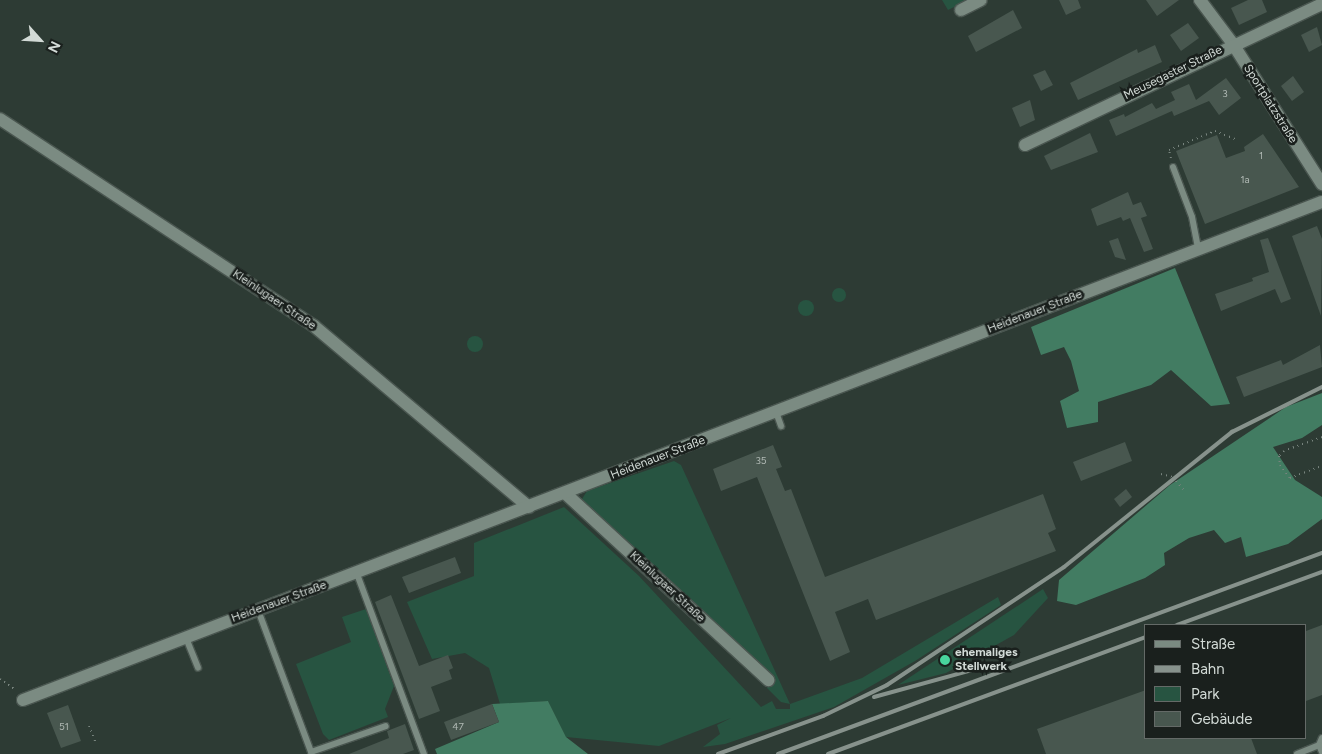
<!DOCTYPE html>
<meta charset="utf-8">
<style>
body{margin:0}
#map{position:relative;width:1322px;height:754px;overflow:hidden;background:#2d3b34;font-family:Figtree,sans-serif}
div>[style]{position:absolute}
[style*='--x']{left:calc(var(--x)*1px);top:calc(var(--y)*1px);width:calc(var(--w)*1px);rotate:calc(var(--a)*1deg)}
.green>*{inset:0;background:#275441}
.round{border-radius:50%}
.forest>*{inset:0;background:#427c62}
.building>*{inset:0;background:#48574f}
.path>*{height:2px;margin-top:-1px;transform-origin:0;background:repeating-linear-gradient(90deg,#78847e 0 1px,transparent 0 5px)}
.roads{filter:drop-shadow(1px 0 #4a5650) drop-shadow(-1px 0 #4a5650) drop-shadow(0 1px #4a5650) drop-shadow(0 -1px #4a5650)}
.service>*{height:6px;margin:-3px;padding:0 3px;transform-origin:3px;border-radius:3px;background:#7b8b82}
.minor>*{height:12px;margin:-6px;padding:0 6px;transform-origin:6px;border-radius:6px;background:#7b8b82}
.rail>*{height:4px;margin:-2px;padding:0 2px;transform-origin:2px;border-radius:2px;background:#87928c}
.dots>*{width:14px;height:14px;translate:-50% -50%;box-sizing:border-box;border:2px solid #1a201d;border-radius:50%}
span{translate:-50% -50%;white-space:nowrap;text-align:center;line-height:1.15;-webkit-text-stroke:5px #1a201d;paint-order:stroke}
.number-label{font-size:10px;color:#b0b9b4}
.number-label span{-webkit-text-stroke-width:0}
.street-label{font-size:12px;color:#d2dad6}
.poi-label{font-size:12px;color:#d2dad6;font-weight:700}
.left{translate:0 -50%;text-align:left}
.legend{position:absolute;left:1144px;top:624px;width:162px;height:115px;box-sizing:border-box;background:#1a201d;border:1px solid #646a67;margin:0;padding:6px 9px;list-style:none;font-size:15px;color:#d2dad6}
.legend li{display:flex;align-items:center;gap:10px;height:25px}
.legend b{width:25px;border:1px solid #646a67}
.north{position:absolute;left:15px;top:15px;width:50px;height:50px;-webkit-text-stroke:4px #1a201d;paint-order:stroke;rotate:116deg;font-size:14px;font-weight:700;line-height:20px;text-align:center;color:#d2dad6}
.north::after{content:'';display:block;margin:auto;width:18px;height:22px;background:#d2dad6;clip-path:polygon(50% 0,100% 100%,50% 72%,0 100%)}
</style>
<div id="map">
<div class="green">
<div style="clip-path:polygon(942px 0,968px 0,948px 10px)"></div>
<div class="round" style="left:832px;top:288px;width:14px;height:14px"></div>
<div class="round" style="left:798px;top:300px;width:16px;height:16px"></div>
<div class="round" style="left:467px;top:336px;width:16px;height:16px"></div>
<div style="clip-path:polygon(674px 461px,681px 465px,790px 704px,862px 678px,998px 597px,1001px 605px,915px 661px,834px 707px,725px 744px,703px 747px,720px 734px,717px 725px,731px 718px,659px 746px,566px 737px,548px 701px,500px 704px,489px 668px,465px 653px,432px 659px,407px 602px,474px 576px,474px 543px,564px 507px,639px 576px,761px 707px,772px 701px,776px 709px,790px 709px,790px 704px,781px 702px,767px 688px,771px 677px,583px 504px,582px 499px,587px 491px)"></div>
<div style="clip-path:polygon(1043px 589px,1048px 598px,1014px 635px,946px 673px,898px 685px)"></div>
<div style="clip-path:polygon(366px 609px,394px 686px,385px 709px,388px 717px,329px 740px,323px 734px,296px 664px,351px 642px,342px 617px)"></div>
</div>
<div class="forest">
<div style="clip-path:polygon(1175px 268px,1230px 404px,1211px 406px,1171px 370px,1151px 385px,1098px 402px,1098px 422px,1067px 428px,1060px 401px,1079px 391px,1071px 361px,1064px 347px,1041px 355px,1031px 327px)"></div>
<div style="clip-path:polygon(1322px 393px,1322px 425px,1302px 438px,1273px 447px,1295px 480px,1322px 497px,1322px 519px,1288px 544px,1246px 557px,1241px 537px,1225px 543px,1214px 530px,1189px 538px,1164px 553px,1165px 565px,1145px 578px,1076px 605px,1057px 601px,1059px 580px,1170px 485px,1286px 407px)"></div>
<div style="clip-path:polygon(548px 701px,566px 737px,588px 754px,437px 754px,435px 749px,499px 722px,492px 704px)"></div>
</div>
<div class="building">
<div style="clip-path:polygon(1059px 0,1078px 0,1081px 8px,1066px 15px)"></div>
<div style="clip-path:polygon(1146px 0,1179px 0,1157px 16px)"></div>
<div style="clip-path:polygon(1248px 0,1262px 0,1267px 12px,1239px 25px,1231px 8px)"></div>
<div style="clip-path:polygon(1013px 10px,1022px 28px,976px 52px,968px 36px)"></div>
<div style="clip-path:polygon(1188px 23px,1199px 38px,1181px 51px,1170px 35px)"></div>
<div style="clip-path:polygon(1317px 27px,1322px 45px,1309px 52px,1301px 35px)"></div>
<div style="clip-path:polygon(1155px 45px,1162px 62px,1078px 100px,1070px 83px,1137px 49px,1138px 53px)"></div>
<div style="clip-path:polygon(1045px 70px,1053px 85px,1041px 91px,1033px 75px)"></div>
<div style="clip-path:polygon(1293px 76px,1304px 92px,1292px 101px,1281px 86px)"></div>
<div style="clip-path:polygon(1226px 78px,1241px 98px,1219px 115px,1209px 101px,1174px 116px,1172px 111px,1116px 136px,1109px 120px,1124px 114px,1125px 117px,1152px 103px,1156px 109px,1175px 100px,1171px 92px,1189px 84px,1196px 100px)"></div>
<div style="clip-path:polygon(1030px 100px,1035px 120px,1020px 127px,1012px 108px)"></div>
<div style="clip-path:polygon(1090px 133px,1098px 152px,1051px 170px,1044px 156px)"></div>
<div style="clip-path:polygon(1263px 134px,1299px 187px,1205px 224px,1176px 151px,1217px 135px,1226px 158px,1245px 151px,1244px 147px)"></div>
<div style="clip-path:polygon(1128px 192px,1133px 205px,1141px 202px,1147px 216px,1141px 218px,1153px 249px,1144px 252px,1130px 218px,1123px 221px,1121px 217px,1097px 226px,1091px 209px)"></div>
<div style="clip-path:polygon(1317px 226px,1322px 239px,1321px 316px,1292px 236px)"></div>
<div style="clip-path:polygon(1118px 238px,1126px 260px,1115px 257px,1109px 241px)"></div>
<div style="clip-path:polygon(1268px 238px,1291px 299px,1281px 303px,1275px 289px,1221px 311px,1215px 294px,1253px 281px,1252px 278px,1269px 272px,1260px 240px)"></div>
<div style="clip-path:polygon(1320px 345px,1322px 367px,1244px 397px,1236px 377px,1281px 360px,1283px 365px)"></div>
<div style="clip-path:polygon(1125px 442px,1132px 461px,1081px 481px,1073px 462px)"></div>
<div style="clip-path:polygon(773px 445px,782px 467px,776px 469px,785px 491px,791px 489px,825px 577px,1043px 494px,1056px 529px,1048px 533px,1056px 551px,876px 620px,868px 599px,835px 612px,850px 652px,830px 661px,757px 477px,721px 491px,713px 469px)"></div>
<div style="clip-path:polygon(1126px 489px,1132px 497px,1120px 507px,1114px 499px)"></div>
<div style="clip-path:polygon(455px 557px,461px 573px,409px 593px,402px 577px)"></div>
<div style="clip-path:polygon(391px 595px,419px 666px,448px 655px,453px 668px,449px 670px,452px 679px,431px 687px,440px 711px,419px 719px,375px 602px)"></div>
<div style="clip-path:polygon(1322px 625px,1322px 695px,1306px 701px,1306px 631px)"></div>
<div style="clip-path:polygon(1146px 690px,1146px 738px,1251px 738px,1257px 754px,1046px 754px,1037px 729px)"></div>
<div style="clip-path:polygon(492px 704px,499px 722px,451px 740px,444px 722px)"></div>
<div style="clip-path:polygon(68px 705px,81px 741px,61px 748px,47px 713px)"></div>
<div style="clip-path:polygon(405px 724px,414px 750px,403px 754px,349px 754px,389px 738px,387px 731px)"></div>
</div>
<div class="path">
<div style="--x:1171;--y:158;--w:8;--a:-104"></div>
<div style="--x:1169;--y:150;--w:50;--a:-22.4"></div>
<div style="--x:1215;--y:131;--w:22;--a:22"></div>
<div style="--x:1322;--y:437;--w:40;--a:159.8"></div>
<div style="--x:1284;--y:451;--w:7;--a:135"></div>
<div style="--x:1279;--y:456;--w:9;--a:84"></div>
<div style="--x:1280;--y:465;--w:16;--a:52"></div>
<div style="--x:1290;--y:478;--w:34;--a:-21"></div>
<div style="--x:1161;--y:474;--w:12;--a:14"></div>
<div style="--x:1173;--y:477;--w:16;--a:50"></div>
<div style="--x:0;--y:679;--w:19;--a:35"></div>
<div style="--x:89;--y:726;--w:18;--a:68"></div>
</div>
<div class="roads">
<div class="service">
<div style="--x:1173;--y:167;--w:53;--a:69.2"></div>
<div style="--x:1192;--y:217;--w:33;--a:79"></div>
<div style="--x:776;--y:412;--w:15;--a:70"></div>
<div style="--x:357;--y:574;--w:192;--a:69.6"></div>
<div style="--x:258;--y:610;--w:152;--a:69.5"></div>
<div style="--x:311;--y:752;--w:79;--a:-19.1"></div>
<div style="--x:186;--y:638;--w:32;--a:68"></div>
<div style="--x:1322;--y:738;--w:8;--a:113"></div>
<div style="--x:1319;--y:745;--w:8;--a:67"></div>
<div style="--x:1297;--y:754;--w:24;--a:-22"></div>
</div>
<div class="minor">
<div style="--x:1200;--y:0;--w:55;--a:53.1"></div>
<div style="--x:1233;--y:44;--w:166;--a:57.6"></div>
<div style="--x:961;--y:10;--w:22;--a:-27"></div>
<div style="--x:0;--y:119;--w:376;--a:33.4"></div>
<div style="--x:314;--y:326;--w:281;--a:40.1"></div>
<div style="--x:1025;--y:145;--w:329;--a:-25.4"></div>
<div style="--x:566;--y:494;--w:275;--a:42.6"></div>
<div style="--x:23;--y:700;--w:1391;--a:-20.98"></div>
</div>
</div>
<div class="rail">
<div style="--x:1177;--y:625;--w:154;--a:-20.1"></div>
<div style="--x:874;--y:697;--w:109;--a:-15.4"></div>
<div style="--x:718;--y:754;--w:112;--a:-19.9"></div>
<div style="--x:823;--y:716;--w:71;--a:-25.8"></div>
<div style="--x:887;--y:685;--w:213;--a:-33.7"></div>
<div style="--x:1064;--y:567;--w:216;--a:-38.8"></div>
<div style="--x:1232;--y:432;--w:101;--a:-26.6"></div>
<div style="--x:778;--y:754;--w:580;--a:-20.28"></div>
<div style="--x:828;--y:754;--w:339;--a:-20.2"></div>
</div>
<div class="dots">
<div style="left:945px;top:660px;background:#48d49d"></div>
</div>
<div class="number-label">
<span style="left:1225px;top:94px">3</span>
<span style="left:1261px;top:156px">1</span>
<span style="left:1245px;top:180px">1a</span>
<span style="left:761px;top:461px">35</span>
<span style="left:64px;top:727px">51</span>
<span style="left:458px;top:727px">47</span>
</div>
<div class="street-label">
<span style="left:1173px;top:73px;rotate:-26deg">Meusegaster Straße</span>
<span style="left:1270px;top:104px;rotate:58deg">Sportplatzstraße</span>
<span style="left:274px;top:300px;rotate:34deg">Kleinlugaer Straße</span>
<span style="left:1035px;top:312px;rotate:-21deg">Heidenauer Straße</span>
<span style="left:658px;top:458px;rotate:-21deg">Heidenauer Straße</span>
<span style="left:667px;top:587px;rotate:43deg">Kleinlugaer Straße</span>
<span style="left:279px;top:602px;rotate:-20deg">Heidenauer Straße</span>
</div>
<div class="poi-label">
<span class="left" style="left:955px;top:660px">ehemaliges<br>Stellwerk</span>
</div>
<ul class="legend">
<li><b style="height:6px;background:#7b8b82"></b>Straße</li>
<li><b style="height:6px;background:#87928c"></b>Bahn</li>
<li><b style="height:14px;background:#275441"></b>Park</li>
<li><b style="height:14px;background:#48574f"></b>Gebäude</li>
</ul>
<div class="north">N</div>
</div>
